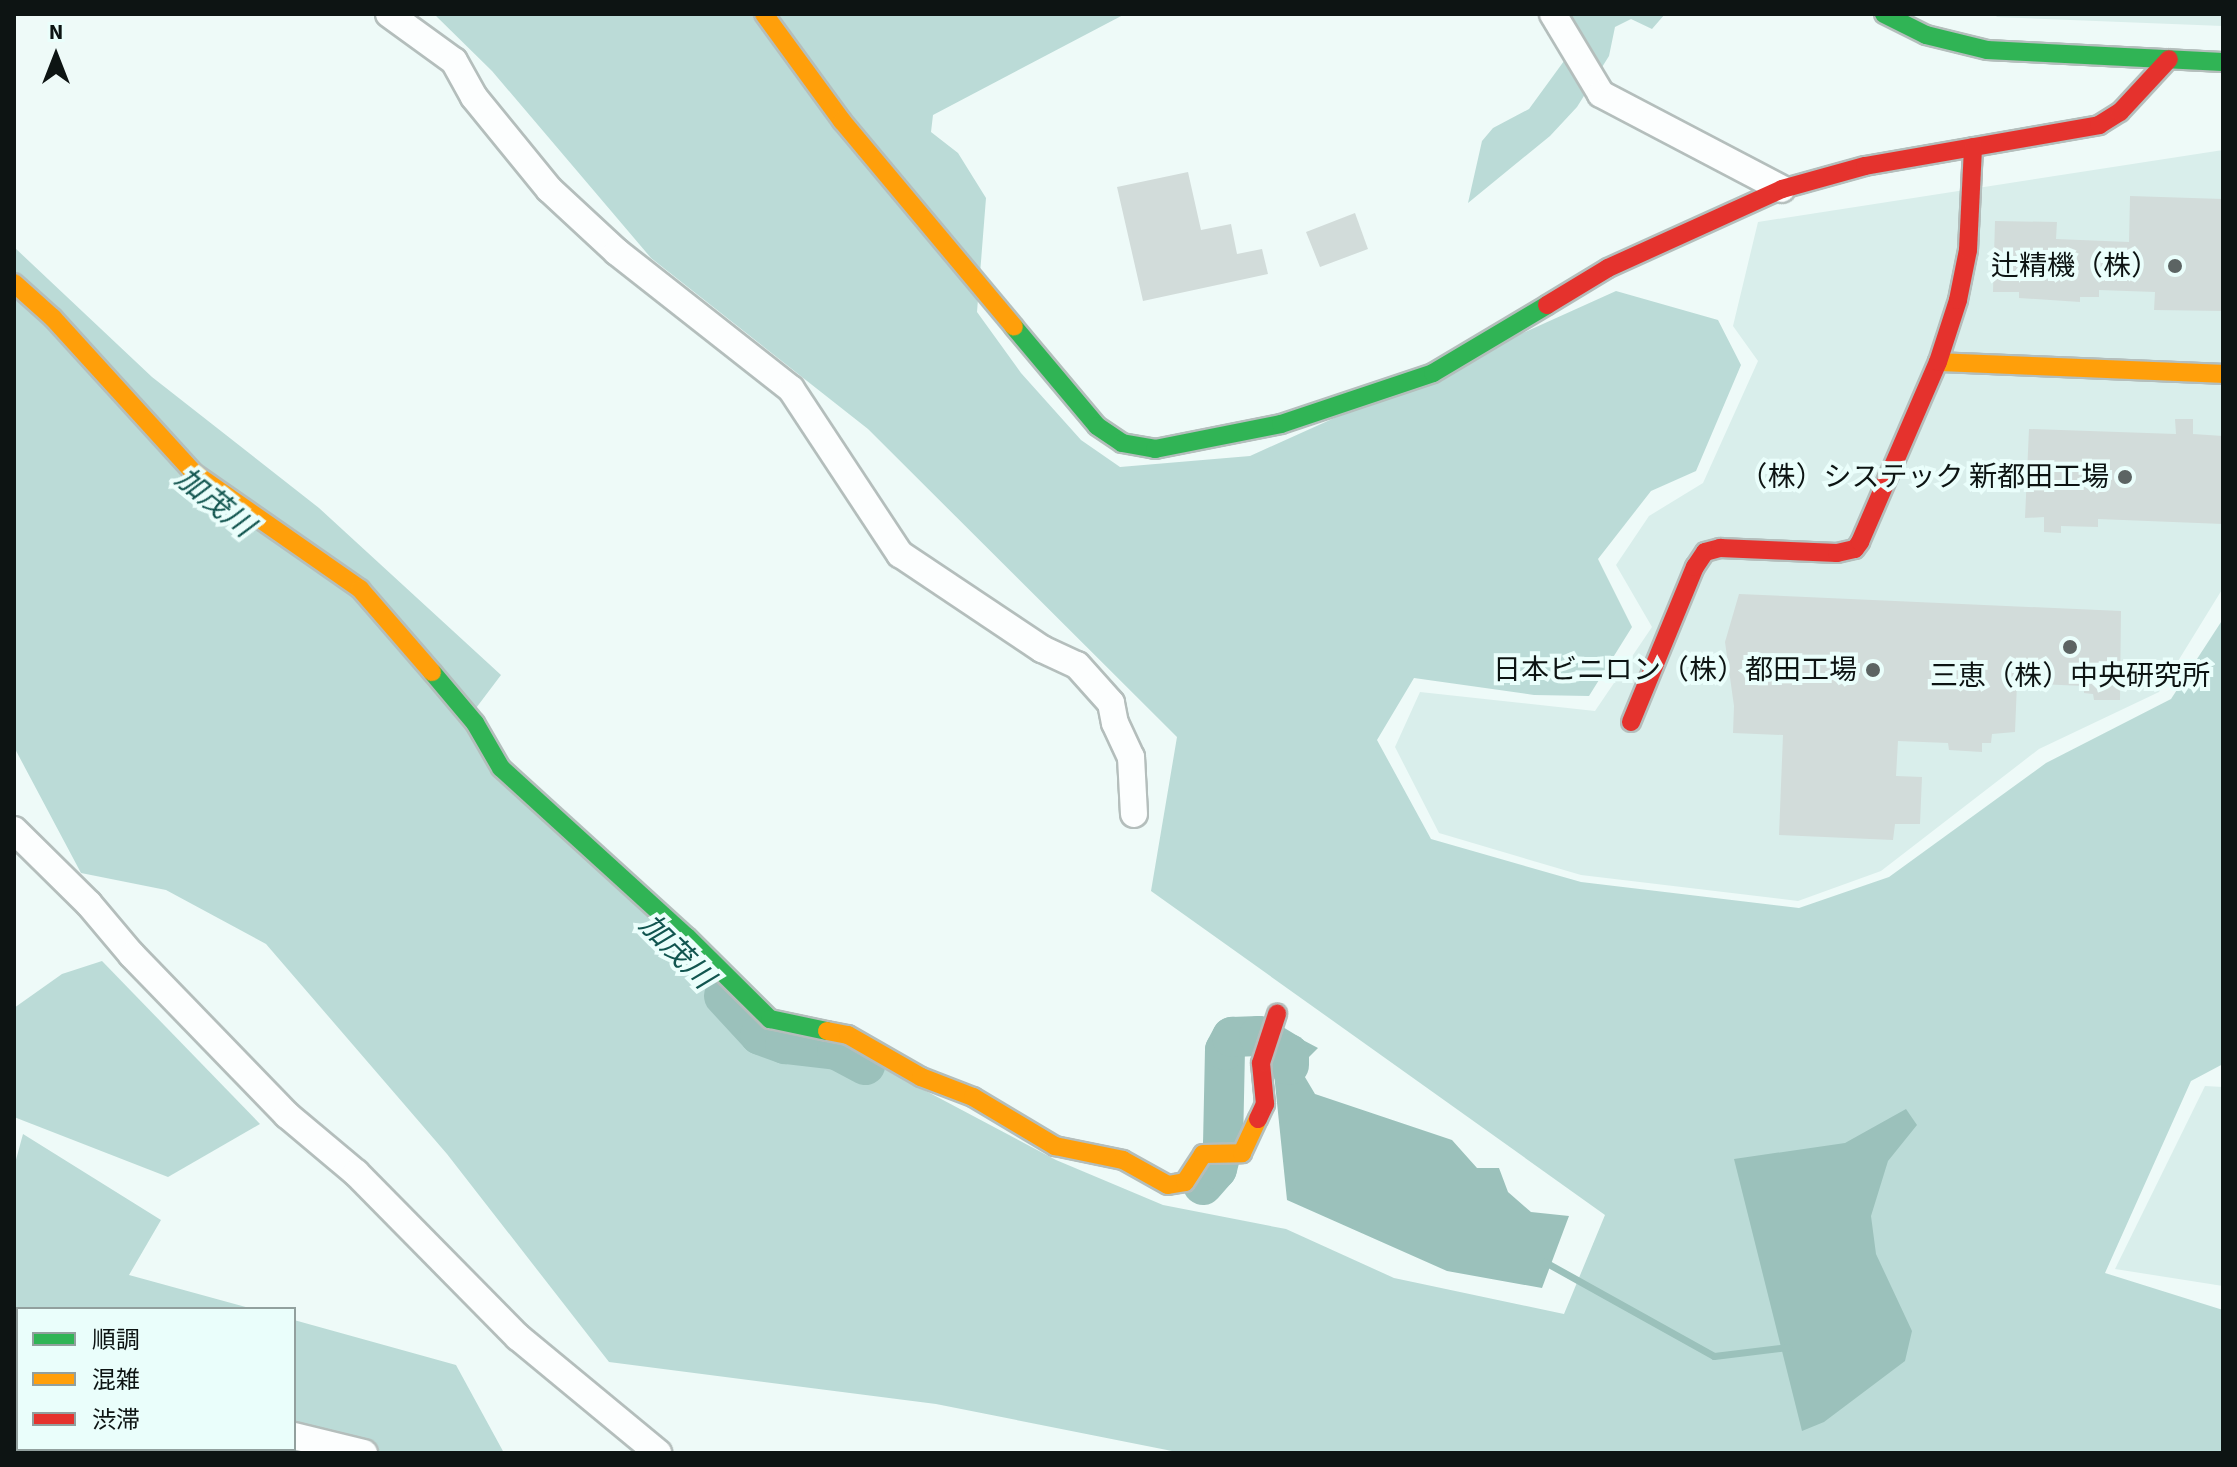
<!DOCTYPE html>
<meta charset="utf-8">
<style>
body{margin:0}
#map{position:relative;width:2237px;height:1467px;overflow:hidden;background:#eefaf8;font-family:"Source Sans 3","Noto Sans JP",sans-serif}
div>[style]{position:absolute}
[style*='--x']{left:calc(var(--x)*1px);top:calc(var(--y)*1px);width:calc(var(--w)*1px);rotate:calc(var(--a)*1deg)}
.built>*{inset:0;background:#d9eeeb}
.forest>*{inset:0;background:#bbdbd7}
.water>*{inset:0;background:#9bc1bb}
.stream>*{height:7px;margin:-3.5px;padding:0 3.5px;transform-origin:3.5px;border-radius:3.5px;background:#9bc1bb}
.river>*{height:40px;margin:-20px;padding:0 20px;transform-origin:20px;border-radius:20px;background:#9bc1bb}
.building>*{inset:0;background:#d2dcda}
.roads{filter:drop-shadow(2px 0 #b4bebc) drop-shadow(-2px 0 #b4bebc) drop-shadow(0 2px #b4bebc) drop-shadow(0 -2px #b4bebc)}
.street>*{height:26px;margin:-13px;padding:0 13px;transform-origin:13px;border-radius:13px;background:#fcfefe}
.fast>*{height:18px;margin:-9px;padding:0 9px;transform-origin:9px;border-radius:9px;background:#30b455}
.slow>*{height:18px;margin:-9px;padding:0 9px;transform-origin:9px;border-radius:9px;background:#ff9f0a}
.jam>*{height:18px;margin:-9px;padding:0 9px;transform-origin:9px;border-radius:9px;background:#e5322d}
.dots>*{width:22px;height:22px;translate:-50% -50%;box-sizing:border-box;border:4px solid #eafefb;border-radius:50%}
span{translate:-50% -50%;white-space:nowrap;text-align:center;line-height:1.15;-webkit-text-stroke:8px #eafefb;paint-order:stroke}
.poi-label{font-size:28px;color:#0d1413}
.right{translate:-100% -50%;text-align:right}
.water-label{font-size:30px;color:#11554f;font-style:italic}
.frame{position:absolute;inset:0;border:16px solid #0d1413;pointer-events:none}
.legend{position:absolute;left:16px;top:1307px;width:280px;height:144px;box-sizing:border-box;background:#eafefb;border:2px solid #92a09e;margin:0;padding:10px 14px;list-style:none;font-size:24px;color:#0d1413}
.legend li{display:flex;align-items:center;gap:16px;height:40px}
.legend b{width:40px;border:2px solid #92a09e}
.north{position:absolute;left:16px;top:16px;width:80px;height:80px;-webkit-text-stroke:6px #eafefb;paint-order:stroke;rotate:0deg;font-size:22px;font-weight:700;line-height:32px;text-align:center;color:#0d1413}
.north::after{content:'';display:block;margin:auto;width:28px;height:36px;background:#0d1413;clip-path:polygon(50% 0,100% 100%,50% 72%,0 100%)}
</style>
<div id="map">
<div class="built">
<div style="clip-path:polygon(1994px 14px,2223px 14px,2223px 26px,1997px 17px)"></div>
<div style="clip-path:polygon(2223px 150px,2223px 588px,2159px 692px,2039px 749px,1881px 871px,1798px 901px,1581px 875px,1439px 833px,1395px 747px,1420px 692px,1595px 711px,1652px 627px,1616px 565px,1649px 516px,1703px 483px,1758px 361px,1733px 326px,1758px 222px)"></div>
<div style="clip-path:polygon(2205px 1086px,2223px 1087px,2223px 1286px,2115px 1269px)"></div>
</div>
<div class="forest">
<div style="clip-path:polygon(434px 14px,1125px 14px,933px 115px,931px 132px,958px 153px,986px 198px,977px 312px,1021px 373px,1081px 440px,1120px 467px,1250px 456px,1616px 291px,1718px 320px,1741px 365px,1696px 471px,1651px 491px,1598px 559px,1632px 627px,1589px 696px,1534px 695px,1414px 678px,1377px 740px,1431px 839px,1581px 882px,1799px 908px,1889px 877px,2046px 763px,2171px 699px,2223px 619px,2223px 1064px,2191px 1081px,2105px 1273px,2223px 1310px,2223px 1453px,1182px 1453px,936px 1404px,609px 1362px,447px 1154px,266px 944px,166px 890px,81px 873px,14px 747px,14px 247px,152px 377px,319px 508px,501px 675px,467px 720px,777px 1012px,1056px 1160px,1163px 1205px,1286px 1229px,1394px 1278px,1564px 1314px,1605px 1215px,1151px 891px,1177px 737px,868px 429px,651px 258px,492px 71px)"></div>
<div style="clip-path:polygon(1557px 14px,1665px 14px,1652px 29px,1631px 19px,1615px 27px,1609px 56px,1577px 107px,1550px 136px,1468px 203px,1482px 141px,1493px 128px,1529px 109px,1564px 61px)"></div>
<div style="clip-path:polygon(102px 961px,260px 1124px,168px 1177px,14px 1117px,14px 1008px,62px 974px)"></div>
<div style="clip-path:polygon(23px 1134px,161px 1220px,129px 1275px,253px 1309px,18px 1309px,18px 1449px,294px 1449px,294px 1320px,456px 1365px,504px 1453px,14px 1453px,14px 1167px)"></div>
</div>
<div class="water">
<div style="clip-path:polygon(1282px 1029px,1318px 1048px,1299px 1067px,1315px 1094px,1452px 1140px,1477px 1168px,1499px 1168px,1508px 1192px,1531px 1212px,1569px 1216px,1542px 1288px,1447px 1271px,1287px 1200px,1273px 1064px)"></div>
<div style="clip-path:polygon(1906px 1109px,1917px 1125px,1888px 1161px,1871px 1216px,1876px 1254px,1912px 1331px,1905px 1361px,1824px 1422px,1802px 1431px,1734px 1159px,1845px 1143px)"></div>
</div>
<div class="stream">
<div style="--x:1545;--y:1262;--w:193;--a:29.1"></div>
<div style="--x:1714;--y:1356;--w:75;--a:-6.9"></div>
</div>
<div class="river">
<div style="--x:724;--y:996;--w:53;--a:47.3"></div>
<div style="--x:760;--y:1035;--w:27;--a:20"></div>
<div style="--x:785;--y:1044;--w:52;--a:6.6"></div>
<div style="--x:837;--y:1050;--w:32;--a:28"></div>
<div style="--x:1203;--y:1185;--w:21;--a:-49"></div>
<div style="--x:1217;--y:1169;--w:25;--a:-76"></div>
<div style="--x:1223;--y:1145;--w:95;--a:-88.8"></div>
<div style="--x:1225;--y:1050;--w:15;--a:-62"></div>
<div style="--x:1232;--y:1037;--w:27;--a:-2"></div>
<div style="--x:1259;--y:1036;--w:35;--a:31"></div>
<div style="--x:1289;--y:1054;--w:11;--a:90"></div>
</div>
<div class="building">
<div style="clip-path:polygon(1188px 172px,1201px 230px,1231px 224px,1237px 254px,1262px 249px,1268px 274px,1143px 301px,1117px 187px)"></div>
<div style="clip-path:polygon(2130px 196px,2223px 199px,2223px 311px,2154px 310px,2155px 292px,2099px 290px,2099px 297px,2080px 297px,2080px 302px,2019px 298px,2019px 292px,1993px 292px,1995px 221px,2057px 222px,2056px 239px,2129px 242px)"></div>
<div style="clip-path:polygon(1355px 213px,1368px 249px,1320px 267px,1306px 232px)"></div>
<div style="clip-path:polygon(2175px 419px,2193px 419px,2193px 434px,2223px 436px,2223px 524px,2098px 519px,2098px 527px,2061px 526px,2061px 533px,2044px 532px,2044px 517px,2025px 518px,2029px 429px,2176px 434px)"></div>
<div style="clip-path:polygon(1739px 594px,2121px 611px,2120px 700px,2094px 700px,2093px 694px,2084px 693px,2084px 686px,2017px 683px,2015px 732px,1992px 734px,1991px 743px,1982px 743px,1982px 752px,1949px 750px,1948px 743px,1898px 741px,1896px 776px,1922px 777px,1920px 824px,1895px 824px,1893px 840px,1779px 835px,1783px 735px,1733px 733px,1734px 706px,1725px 642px)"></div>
</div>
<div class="roads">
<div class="street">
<div style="--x:389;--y:14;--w:80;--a:35.9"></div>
<div style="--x:454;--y:61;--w:41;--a:60.9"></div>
<div style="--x:474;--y:97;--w:119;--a:50.8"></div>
<div style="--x:549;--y:189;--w:93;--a:42.8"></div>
<div style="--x:617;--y:252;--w:221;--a:38.2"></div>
<div style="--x:791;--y:389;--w:198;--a:56.6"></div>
<div style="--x:900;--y:554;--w:171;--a:33.8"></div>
<div style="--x:1042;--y:649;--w:38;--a:25"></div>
<div style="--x:1077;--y:665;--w:51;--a:48.2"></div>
<div style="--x:1111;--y:703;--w:20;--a:79"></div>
<div style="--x:1115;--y:723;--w:38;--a:65"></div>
<div style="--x:1131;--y:757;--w:57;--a:87"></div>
<div style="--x:1553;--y:14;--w:93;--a:59"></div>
<div style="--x:1601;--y:94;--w:204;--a:27.7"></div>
<div style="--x:14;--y:830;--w:105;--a:44.6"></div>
<div style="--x:89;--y:904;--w:67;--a:49.9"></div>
<div style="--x:132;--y:955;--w:223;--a:45.9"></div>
<div style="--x:287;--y:1115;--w:90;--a:40"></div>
<div style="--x:356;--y:1173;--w:231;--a:45.4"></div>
<div style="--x:518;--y:1337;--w:182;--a:39.6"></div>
<div style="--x:14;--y:1380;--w:4;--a:0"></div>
<div style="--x:294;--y:1436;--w:72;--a:13.7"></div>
</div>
<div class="fast">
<div style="--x:1884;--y:14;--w:47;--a:26.6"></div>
<div style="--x:1926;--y:35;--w:63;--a:13.8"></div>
<div style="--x:1987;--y:50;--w:236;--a:2.9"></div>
<div style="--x:1014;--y:327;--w:129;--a:50"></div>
<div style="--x:1097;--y:426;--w:30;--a:34"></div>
<div style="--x:1122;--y:443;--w:34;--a:10"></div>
<div style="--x:1155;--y:449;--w:128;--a:-11.2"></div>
<div style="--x:1281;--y:424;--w:160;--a:-18.5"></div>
<div style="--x:1433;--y:373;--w:133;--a:-30.8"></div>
<div style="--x:432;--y:672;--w:67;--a:49.9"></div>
<div style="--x:475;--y:723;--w:52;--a:60"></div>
<div style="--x:501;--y:768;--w:251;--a:42.3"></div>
<div style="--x:687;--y:937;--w:117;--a:44.7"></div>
<div style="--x:770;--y:1019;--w:58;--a:11.9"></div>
</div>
<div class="slow">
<div style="--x:764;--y:14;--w:132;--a:53.9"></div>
<div style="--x:842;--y:121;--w:268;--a:50.1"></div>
<div style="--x:14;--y:283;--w:52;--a:41.9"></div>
<div style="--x:53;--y:318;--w:210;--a:47.7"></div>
<div style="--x:194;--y:473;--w:203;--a:34.9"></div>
<div style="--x:360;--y:589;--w:110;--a:49.1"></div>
<div style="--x:1938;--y:362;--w:285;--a:2.4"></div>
<div style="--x:827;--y:1031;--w:21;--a:11"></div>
<div style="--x:848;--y:1035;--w:84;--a:29.9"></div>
<div style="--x:921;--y:1077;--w:56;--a:21"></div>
<div style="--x:973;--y:1097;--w:96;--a:30.9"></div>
<div style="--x:1055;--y:1146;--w:69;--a:11.6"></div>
<div style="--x:1123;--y:1160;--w:51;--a:29.1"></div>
<div style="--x:1168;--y:1185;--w:17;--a:-10"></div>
<div style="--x:1185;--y:1182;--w:33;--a:-57"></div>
<div style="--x:1203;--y:1154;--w:39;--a:-1"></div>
<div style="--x:1242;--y:1153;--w:38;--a:-65"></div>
</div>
<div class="jam">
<div style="--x:1547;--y:305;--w:71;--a:-31.2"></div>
<div style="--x:1608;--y:268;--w:191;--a:-24.4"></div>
<div style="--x:1782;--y:189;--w:86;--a:-15.5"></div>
<div style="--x:1865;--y:166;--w:238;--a:-9.9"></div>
<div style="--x:2099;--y:125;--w:25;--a:-32"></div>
<div style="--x:2120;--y:112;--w:72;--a:-47.2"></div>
<div style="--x:1631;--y:722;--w:168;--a:-67.6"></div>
<div style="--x:1695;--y:567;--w:18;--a:-56"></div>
<div style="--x:1705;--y:552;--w:16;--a:-15"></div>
<div style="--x:1720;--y:548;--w:117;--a:2.4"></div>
<div style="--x:1837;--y:553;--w:18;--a:-13"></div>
<div style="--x:1855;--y:549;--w:9;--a:-54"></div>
<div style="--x:1860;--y:542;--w:196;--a:-66.6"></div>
<div style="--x:1938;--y:362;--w:65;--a:-72.1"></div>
<div style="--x:1958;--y:300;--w:51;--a:-78.7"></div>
<div style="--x:1968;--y:250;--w:103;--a:-87.2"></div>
<div style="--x:1258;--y:1119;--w:17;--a:-65"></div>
<div style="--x:1265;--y:1104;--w:41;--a:-95.6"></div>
<div style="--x:1261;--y:1063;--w:52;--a:-71.9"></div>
</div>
</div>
<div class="dots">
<div style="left:2175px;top:266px;background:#5c6463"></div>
<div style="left:2125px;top:477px;background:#5c6463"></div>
<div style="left:2070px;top:647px;background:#5c6463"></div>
<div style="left:1873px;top:670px;background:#5c6463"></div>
</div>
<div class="poi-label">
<span class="right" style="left:2159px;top:266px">辻精機（株）</span>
<span class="right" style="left:2109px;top:477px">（株）システック 新都田工場</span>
<span class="right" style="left:1857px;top:670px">日本ビニロン（株）都田工場</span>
<span style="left:2070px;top:676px">三恵（株）中央研究所</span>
</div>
<div class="water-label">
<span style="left:214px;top:503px;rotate:39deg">加茂川</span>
<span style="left:676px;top:952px;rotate:45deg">加茂川</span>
</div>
<div class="frame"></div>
<ul class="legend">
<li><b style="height:10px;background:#30b455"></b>順調</li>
<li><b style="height:10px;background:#ff9f0a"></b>混雑</li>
<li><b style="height:10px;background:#e5322d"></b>渋滞</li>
</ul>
<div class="north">N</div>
</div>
